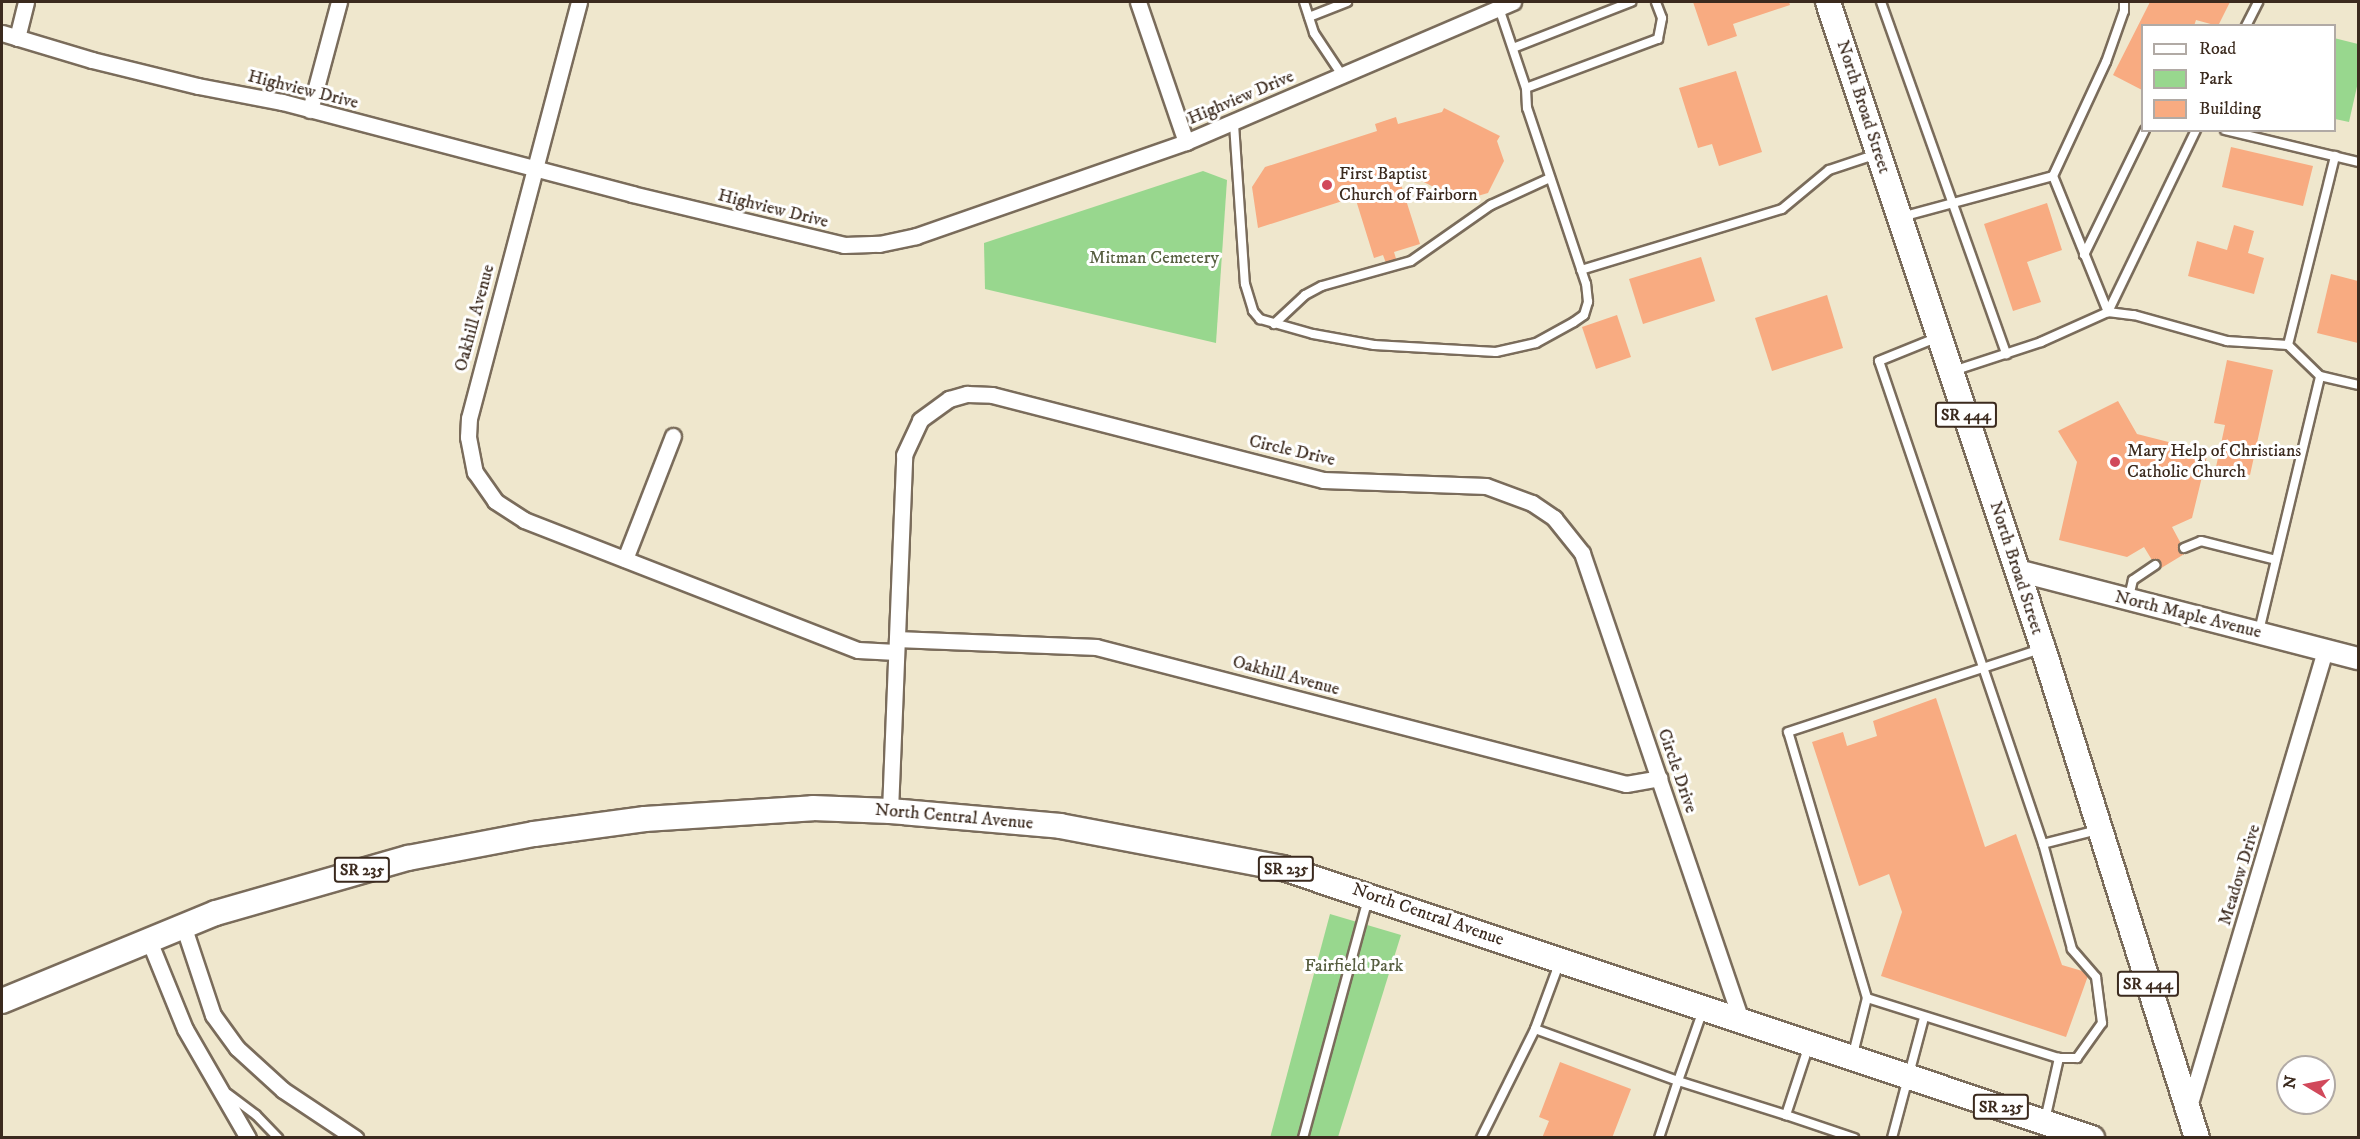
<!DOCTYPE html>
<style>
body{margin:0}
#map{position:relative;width:2360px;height:1139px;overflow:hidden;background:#efe7cd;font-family:"IM FELL DW Pica",serif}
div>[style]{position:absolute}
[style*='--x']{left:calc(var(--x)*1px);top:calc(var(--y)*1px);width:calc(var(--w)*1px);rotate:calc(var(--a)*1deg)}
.green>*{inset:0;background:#98d78e}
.building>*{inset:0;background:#f8ab81}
.roads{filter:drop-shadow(2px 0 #7a6c5b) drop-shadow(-2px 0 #7a6c5b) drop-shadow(0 2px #7a6c5b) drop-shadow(0 -2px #7a6c5b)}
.lane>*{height:8px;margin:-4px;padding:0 4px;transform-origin:4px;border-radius:4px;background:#fff}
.street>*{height:15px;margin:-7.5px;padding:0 7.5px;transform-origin:7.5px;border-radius:7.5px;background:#fff}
.secondary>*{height:21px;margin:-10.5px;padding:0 10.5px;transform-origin:10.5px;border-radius:10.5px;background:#fff}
.primary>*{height:24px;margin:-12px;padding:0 12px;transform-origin:12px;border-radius:12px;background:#fff}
.dots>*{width:16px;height:16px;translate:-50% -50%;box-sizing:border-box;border:3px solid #fff;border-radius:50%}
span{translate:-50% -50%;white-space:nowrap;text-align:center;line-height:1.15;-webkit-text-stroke:6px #fff;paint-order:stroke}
.shield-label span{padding:2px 4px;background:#fff;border:2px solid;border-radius:4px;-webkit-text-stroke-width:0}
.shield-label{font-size:16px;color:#3b2a1e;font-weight:700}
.street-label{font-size:18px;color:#3b2a1e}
.poi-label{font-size:18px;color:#3b2a1e}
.left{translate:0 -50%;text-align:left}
.park-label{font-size:18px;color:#575e40}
.frame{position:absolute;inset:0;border:3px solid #3b2a1e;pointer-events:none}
.legend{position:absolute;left:2141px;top:24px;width:195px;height:108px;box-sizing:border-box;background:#fff;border:2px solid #b1aaa5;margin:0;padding:8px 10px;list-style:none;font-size:18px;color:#3b2a1e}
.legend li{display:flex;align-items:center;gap:12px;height:30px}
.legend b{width:30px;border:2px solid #b1aaa5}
.north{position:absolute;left:2276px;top:1055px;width:60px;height:60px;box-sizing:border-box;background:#fff;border:2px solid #b1aaa5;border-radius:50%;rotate:280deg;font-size:16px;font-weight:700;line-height:24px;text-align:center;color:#3b2a1e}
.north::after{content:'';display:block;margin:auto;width:21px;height:27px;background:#d1495b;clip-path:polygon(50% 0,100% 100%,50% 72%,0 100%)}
</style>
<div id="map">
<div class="green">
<div style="clip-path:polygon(2334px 38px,2358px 44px,2358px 82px,2349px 122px,2335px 119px)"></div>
<div style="clip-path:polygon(1203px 171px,1227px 180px,1216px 343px,985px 289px,984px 243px)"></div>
<div style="clip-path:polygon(1330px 914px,1401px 935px,1338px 1137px,1270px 1138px)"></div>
</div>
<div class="building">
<div style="clip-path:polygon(1693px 2px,1789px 2px,1790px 5px,1733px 24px,1737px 36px,1708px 46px)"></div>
<div style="clip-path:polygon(2150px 2px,2230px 2px,2218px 26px,2196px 20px,2194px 26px,2142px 26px,2142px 90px,2113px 75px)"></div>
<div style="clip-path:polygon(1736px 71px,1762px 152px,1719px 166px,1712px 144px,1698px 148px,1679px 88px)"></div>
<div style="clip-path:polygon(1444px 108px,1500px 136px,1497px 141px,1504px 161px,1488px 193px,1467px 199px,1465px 203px,1410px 175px,1411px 171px,1398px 175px,1420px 244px,1394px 252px,1397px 262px,1387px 266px,1383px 255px,1374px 258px,1355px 197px,1258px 228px,1252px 187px,1265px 167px,1377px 131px,1375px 124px,1396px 117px,1398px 124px,1442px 112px)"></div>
<div style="clip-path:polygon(2231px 147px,2313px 166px,2303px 206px,2222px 187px)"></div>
<div style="clip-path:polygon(2047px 203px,2062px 250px,2027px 262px,2041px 302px,2013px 311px,1984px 224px)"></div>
<div style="clip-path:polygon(2234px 225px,2254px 231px,2248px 253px,2264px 258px,2254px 294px,2188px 276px,2197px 241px,2227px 250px)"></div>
<div style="clip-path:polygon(1701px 257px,1715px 301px,1643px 324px,1629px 279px)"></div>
<div style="clip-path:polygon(2331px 274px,2358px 281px,2358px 343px,2317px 333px)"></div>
<div style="clip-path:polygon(1827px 295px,1843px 348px,1772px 371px,1755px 318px)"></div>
<div style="clip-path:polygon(1617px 315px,1631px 357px,1596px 369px,1582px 327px)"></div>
<div style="clip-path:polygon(2227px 360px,2273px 370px,2250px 475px,2216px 467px,2225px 425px,2214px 423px)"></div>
<div style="clip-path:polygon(2118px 401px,2137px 434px,2208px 452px,2192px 518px,2172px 527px,2186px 553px,2158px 570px,2144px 547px,2127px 557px,2059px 540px,2077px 462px,2058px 431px)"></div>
<div style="clip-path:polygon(1936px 698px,1985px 847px,2016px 834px,2062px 965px,2089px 973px,2066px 1037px,1881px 976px,1902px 912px,1889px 874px,1859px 886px,1812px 742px,1843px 732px,1847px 746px,1877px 736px,1873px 721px)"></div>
<div style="clip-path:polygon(1560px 1062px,1631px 1089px,1612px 1138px,1542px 1138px,1549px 1121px,1539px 1117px)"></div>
</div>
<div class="roads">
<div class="lane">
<div style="--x:1304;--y:2;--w:33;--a:72"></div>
<div style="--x:1314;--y:33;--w:50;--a:56.3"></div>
<div style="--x:1881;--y:2;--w:374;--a:70.4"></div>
<div style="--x:1499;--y:8;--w:84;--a:71.4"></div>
<div style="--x:1526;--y:88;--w:141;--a:-20.4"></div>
<div style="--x:1658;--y:39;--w:21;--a:-79"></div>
<div style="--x:1662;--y:18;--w:17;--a:-111"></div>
<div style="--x:1309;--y:17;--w:41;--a:-21.5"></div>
<div style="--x:2246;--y:26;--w:27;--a:-63"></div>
<div style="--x:1513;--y:48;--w:127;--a:-21.3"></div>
<div style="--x:1234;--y:124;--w:160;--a:86.1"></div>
<div style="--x:1245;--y:284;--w:28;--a:73"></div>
<div style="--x:1253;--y:311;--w:11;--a:49"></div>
<div style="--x:1260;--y:319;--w:55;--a:15.8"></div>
<div style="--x:1313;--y:334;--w:62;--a:10.2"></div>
<div style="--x:1374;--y:345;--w:122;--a:3.3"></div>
<div style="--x:1496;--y:352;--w:41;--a:-12.7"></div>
<div style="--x:1536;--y:343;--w:43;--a:-28.9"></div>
<div style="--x:1574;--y:322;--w:12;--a:-35"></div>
<div style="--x:1584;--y:315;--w:14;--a:-73"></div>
<div style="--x:1588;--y:302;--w:18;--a:-96"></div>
<div style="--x:1586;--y:284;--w:186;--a:-108.5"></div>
<div style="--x:1527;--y:108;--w:20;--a:-93"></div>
<div style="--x:2225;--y:130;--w:137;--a:13.5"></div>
<div style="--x:2053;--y:176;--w:147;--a:68"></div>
<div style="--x:2108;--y:312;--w:26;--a:7"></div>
<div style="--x:2134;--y:315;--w:97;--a:15.6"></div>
<div style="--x:2227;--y:341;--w:61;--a:3.8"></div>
<div style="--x:1901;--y:217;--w:157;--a:-15.1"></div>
<div style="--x:2053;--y:176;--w:126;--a:-65.1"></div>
<div style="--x:2106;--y:62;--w:54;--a:-70.6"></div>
<div style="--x:2124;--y:11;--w:9;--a:-90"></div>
<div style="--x:2084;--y:255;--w:139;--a:-64"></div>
<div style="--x:1581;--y:270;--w:210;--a:-16.9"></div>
<div style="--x:1782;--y:209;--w:61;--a:-39.7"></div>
<div style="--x:1829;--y:170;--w:51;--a:-18.4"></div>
<div style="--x:1274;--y:324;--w:42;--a:-43.1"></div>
<div style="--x:1305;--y:295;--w:19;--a:-28"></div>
<div style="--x:1322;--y:286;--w:92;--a:-15.7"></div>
<div style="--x:1411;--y:261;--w:98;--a:-35"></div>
<div style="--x:1491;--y:205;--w:65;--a:-24.6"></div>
<div style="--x:1953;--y:371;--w:93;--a:-18.2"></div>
<div style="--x:2041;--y:342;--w:73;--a:-24.1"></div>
<div style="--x:2108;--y:312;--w:202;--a:-64.2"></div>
<div style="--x:2320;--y:376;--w:45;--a:-135.9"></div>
<div style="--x:2288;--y:345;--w:195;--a:-76"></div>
<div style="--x:2184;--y:548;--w:18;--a:-22"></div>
<div style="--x:2201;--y:541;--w:77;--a:14.2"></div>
<div style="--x:2129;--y:597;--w:17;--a:-77"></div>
<div style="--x:2133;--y:580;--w:27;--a:-34"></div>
<div style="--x:2259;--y:631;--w:262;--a:-76.5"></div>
<div style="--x:2320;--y:376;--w:39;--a:13"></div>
<div style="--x:2043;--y:844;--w:57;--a:-14.3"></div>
<div style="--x:1559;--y:964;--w:69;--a:110.3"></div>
<div style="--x:1535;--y:1029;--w:152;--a:20"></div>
<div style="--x:1678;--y:1081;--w:75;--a:-70.6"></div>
<div style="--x:1867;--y:998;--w:201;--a:17.4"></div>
<div style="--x:2059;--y:1058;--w:18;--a:0"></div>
<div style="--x:2077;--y:1058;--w:43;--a:-54.5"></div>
<div style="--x:2102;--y:1023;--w:46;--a:-97.4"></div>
<div style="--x:2096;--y:977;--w:37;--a:-131"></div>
<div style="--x:2072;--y:949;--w:109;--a:-105.4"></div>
<div style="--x:2043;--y:844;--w:510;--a:-108.75"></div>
<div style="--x:1879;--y:361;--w:64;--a:-22.1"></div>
<div style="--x:1809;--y:1045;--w:74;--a:108.2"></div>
<div style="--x:1786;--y:1115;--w:72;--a:18.7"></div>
<div style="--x:1853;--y:1054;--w:58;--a:-76"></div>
<div style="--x:1867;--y:998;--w:277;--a:-106.5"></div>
<div style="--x:1788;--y:732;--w:265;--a:-18.2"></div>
<div style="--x:228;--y:1094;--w:35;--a:37"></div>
<div style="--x:256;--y:1115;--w:32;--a:46"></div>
<div style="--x:2045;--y:1120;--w:64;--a:-77.3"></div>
<div style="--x:1303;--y:1138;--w:248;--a:-74.8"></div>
<div style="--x:1481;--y:1138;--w:122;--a:-63.6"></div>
<div style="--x:1659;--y:1138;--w:60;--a:-71.6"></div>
<div style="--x:1678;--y:1081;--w:113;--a:17.5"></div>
<div style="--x:1892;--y:1138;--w:124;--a:-75.1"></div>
</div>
<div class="street">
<div style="--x:579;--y:2;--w:430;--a:104.8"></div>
<div style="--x:469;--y:418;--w:19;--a:93"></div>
<div style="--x:468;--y:437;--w:36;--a:79"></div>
<div style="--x:475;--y:472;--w:35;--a:55"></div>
<div style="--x:495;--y:501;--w:35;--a:33"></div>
<div style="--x:524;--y:520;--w:358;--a:21.3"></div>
<div style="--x:858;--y:650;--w:38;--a:3"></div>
<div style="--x:1138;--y:2;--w:148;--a:71.1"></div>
<div style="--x:2;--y:33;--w:94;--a:16.7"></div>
<div style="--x:92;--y:60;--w:109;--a:13.8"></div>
<div style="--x:198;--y:86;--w:86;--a:10.8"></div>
<div style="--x:282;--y:102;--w:362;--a:14.7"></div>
<div style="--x:632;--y:194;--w:218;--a:13.5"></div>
<div style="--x:844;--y:245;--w:35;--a:-2"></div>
<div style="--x:879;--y:244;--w:38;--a:-12"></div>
<div style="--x:916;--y:236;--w:286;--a:-19.2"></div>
<div style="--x:1186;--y:142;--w:356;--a:-23.2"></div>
<div style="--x:17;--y:38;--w:37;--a:-76"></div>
<div style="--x:310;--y:110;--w:112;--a:-75"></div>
<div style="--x:625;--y:559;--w:132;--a:-68.7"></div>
<div style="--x:897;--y:639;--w:199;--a:2.3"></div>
<div style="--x:1096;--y:647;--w:547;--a:14.49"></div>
<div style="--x:1626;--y:784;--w:34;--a:-10"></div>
<div style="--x:890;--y:811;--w:356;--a:-87.7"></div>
<div style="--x:904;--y:455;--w:38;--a:-65"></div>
<div style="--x:920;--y:420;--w:36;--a:-36"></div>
<div style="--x:949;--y:399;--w:19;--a:-16"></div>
<div style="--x:967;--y:394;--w:25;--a:2"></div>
<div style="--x:992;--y:395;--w:342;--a:14.4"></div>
<div style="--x:1323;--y:480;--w:163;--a:2.1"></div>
<div style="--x:1486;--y:486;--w:49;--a:20.3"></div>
<div style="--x:1532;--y:503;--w:27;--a:34"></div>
<div style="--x:1554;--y:518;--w:45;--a:51.3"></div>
<div style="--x:1582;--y:553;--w:494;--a:71.2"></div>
<div style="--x:183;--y:925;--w:95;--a:71.6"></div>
<div style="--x:213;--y:1015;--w:41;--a:54"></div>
<div style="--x:237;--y:1048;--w:62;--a:42.4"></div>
<div style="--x:283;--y:1090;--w:87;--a:33.7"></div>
<div style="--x:148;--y:938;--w:98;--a:67.9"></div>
<div style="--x:185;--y:1029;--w:126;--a:60"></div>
<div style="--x:2188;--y:1110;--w:480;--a:-73.4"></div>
</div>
<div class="secondary">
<div style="--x:2017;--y:570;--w:352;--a:14.5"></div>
</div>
<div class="primary">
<div style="--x:1828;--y:2;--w:681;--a:71.59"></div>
<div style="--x:2043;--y:648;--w:514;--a:72.55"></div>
<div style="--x:2;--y:1001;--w:231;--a:-22.4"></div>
<div style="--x:216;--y:913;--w:200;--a:-16"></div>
<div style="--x:408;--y:858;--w:128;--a:-10.8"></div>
<div style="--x:534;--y:834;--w:112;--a:-7.7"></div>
<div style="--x:645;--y:819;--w:168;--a:-3.7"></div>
<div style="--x:813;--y:808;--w:77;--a:2.2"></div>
<div style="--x:890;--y:811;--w:171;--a:5"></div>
<div style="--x:1060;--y:826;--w:227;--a:10.7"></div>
<div style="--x:1283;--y:868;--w:853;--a:18.46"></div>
</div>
</div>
<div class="dots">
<div style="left:1327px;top:185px;background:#d1495b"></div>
<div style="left:2115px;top:462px;background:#d1495b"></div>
</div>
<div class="shield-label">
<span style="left:1966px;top:415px">SR 444</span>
<span style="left:1286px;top:869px">SR 235</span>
<span style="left:362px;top:870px">SR 235</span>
<span style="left:2148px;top:984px">SR 444</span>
<span style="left:2001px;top:1107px">SR 235</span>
</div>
<div class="street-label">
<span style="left:303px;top:90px;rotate:14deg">Highview Drive</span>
<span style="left:1241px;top:98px;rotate:-23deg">Highview Drive</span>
<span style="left:1863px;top:107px;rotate:72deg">North Broad Street</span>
<span style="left:773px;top:209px;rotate:14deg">Highview Drive</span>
<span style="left:475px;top:318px;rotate:-75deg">Oakhill Avenue</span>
<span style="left:1292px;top:451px;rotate:13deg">Circle Drive</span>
<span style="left:2016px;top:568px;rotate:72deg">North Broad Street</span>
<span style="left:2188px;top:615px;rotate:14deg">North Maple Avenue</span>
<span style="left:1286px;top:676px;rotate:15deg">Oakhill Avenue</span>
<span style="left:1677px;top:771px;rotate:71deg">Circle Drive</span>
<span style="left:954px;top:817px;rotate:5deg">North Central Avenue</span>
<span style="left:2240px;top:875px;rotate:-73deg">Meadow Drive</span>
<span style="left:1428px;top:915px;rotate:19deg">North Central Avenue</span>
</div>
<div class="poi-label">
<span class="left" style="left:1339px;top:185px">First Baptist<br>Church of Fairborn</span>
<span class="left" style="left:2127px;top:462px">Mary Help of Christians<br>Catholic Church</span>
</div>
<div class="park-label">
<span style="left:1154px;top:258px">Mitman Cemetery</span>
<span style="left:1354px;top:966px">Fairfield Park</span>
</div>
<div class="frame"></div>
<ul class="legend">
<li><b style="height:8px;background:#fff"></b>Road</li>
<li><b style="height:16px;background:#98d78e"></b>Park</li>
<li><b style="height:16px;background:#f8ab81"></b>Building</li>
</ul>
<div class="north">N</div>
</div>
